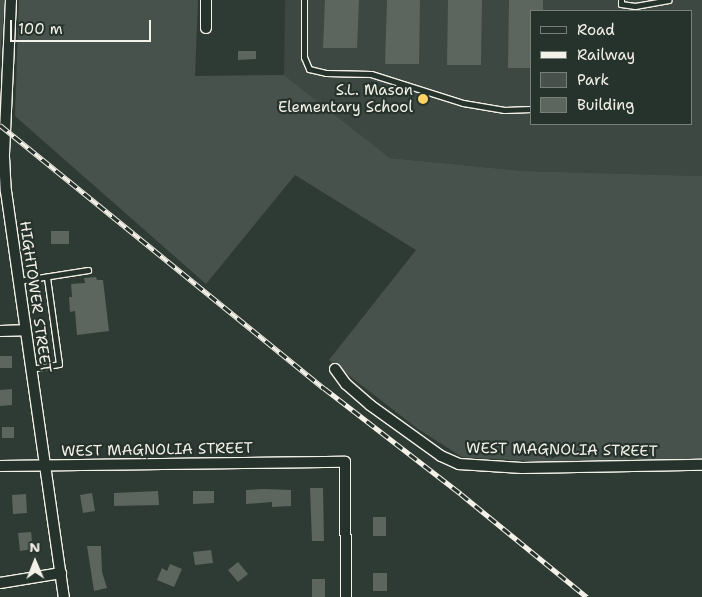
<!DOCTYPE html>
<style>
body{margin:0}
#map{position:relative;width:702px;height:597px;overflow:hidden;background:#2e3b34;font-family:"Shantell Sans",sans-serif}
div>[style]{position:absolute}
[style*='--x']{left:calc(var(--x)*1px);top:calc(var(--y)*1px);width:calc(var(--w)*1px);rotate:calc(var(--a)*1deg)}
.built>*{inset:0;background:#3c4841}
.green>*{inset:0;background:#48524c}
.building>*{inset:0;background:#5c655e}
.roads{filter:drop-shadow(1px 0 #f4f1e8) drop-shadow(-1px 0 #f4f1e8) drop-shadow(0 1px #f4f1e8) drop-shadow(0 -1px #f4f1e8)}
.lane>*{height:5px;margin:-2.5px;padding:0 2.5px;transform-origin:2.5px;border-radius:2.5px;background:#26332d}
.street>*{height:10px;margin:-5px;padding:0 5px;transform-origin:5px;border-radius:5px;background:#26332d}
.rail>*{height:5px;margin-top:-2.5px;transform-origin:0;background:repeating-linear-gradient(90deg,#26332d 0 9px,#f4f1e8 0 18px);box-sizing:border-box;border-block:1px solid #f4f1e8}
.dots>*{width:14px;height:14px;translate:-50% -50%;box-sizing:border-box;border:2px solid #26332d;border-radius:50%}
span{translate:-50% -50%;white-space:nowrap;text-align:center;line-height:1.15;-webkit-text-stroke:4.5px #26332d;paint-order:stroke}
.poi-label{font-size:15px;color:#f4f1e8}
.right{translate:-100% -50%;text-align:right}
.street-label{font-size:15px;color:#f4f1e8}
.legend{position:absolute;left:530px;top:10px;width:162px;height:115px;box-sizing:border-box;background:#26332d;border:1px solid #787f78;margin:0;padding:6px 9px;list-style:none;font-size:15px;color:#f4f1e8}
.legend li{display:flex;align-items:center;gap:10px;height:25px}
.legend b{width:25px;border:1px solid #787f78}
.north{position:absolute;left:10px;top:537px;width:50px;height:50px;-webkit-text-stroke:4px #26332d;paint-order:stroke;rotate:359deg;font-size:14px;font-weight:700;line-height:20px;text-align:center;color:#f4f1e8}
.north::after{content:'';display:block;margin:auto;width:18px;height:22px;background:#f4f1e8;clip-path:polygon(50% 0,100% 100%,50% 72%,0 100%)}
.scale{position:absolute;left:10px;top:20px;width:141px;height:22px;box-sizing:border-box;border:2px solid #f4f1e8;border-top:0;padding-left:6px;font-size:15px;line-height:18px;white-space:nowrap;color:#f4f1e8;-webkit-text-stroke:4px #26332d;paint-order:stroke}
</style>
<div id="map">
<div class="built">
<div style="clip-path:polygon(evenodd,285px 0,702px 0,702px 176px,523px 171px,390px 158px,284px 75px,285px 0,531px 11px,691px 11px,691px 124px,531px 124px,531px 11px)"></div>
</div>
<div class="green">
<div style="clip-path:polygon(0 0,5px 0,0 58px)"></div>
<div style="clip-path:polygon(19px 0,198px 0,195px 76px,284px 75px,390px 158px,523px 171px,702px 176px,702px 460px,547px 462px,462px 457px,418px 429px,329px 360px,416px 250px,295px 175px,206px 284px,15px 116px)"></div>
</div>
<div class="building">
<div style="clip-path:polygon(325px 0,359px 0,357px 48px,323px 48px)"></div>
<div style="clip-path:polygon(387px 0,420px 0,419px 64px,385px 64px)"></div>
<div style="clip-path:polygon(448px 0,482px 0,481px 65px,447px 65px)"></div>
<div style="clip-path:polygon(509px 0,543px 0,543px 11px,531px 11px,531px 68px,508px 68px)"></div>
<div style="clip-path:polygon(238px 51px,256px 51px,256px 59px,238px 60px)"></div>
<div style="clip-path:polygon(51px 231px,69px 231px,69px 244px,51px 244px)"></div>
<div style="clip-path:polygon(96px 277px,97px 280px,103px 280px,109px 331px,77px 335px,75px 311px,70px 312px,69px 297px,72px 297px,71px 284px,85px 283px,84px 278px)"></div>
<div style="clip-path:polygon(0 356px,12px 356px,12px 368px,0 368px)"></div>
<div style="clip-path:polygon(12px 389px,12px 405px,0 406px,0 390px)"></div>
<div style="clip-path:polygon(2px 427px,14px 427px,14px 438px,2px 438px)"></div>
<div style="clip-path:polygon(310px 488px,323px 488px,324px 541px,312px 541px)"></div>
<div style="clip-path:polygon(264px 489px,291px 490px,291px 506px,272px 507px,272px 502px,246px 504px,246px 490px)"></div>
<div style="clip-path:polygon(158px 491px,159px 505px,114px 506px,114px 493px)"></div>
<div style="clip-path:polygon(193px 491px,214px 491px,214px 503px,193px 504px)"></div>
<div style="clip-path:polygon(92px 493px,95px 511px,83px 513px,80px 495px)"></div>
<div style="clip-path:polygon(26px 494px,27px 513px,13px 514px,12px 495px)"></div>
<div style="clip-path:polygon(373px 517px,386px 517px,386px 536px,373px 536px)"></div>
<div style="clip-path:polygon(31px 532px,33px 549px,20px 551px,18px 533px)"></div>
<div style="clip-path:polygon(87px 546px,101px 546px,102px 572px,107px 588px,94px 591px)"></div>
<div style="clip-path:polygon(211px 550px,213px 563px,195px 565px,193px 552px)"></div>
<div style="clip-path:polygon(238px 562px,248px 574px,238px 582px,228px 570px)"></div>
<div style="clip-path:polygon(170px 564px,182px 569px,174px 587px,157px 580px,162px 568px,167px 571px)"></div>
<div style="clip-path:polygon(373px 573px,387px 573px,387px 591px,373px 591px)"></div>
<div style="clip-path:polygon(312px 579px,325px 579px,325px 597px,312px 597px)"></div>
</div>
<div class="roads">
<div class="lane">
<div style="--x:304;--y:0;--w:57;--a:90"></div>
<div style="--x:304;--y:57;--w:13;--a:67"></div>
<div style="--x:309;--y:69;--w:17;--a:13"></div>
<div style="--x:326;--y:73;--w:45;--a:1.3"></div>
<div style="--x:371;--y:74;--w:96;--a:17.5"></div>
<div style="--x:463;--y:103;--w:42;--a:9.7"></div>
<div style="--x:504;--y:110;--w:27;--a:-2"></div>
<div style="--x:621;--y:0;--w:4;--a:90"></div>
<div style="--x:621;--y:4;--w:14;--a:8"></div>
<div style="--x:635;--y:6;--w:34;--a:-10"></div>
<div style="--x:18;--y:281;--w:71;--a:-8.9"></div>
<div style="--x:31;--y:369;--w:28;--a:-10"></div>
<div style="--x:59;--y:364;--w:88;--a:-97.9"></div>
</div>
<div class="street">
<div style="--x:11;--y:0;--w:157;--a:92.6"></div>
<div style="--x:4;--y:157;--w:34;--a:87"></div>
<div style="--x:6;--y:191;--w:410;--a:81.9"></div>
<div style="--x:206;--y:28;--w:28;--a:-90"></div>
<div style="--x:0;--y:331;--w:24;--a:-2"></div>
<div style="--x:335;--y:369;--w:19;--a:54"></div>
<div style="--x:346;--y:384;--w:32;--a:41"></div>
<div style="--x:370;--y:405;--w:87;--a:35.7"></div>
<div style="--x:441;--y:456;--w:20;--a:24"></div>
<div style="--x:459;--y:464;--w:63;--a:3.6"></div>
<div style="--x:522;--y:468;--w:180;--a:-1"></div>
<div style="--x:0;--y:466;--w:345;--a:-0.7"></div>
<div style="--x:345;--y:462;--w:135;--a:89.6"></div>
<div style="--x:0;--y:583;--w:62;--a:-9.3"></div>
</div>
</div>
<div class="rail">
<div style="--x:0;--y:125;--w:417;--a:39.1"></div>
<div style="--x:324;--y:388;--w:173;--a:37.7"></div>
<div style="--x:461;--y:494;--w:163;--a:39.3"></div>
</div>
<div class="dots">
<div style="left:423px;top:99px;background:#ffd166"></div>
</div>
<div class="poi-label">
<span class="right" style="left:413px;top:99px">S.L. Mason<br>Elementary School</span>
</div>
<div class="street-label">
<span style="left:35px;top:297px;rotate:82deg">HIGHTOWER STREET</span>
<span style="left:157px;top:450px;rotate:-1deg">WEST MAGNOLIA STREET</span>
<span style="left:562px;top:450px;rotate:1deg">WEST MAGNOLIA STREET</span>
</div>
<ul class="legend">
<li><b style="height:6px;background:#26332d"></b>Road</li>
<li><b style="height:6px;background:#f4f1e8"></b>Railway</li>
<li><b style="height:14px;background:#48524c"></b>Park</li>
<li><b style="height:14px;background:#5c655e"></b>Building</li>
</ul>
<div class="north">N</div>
<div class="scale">100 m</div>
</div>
